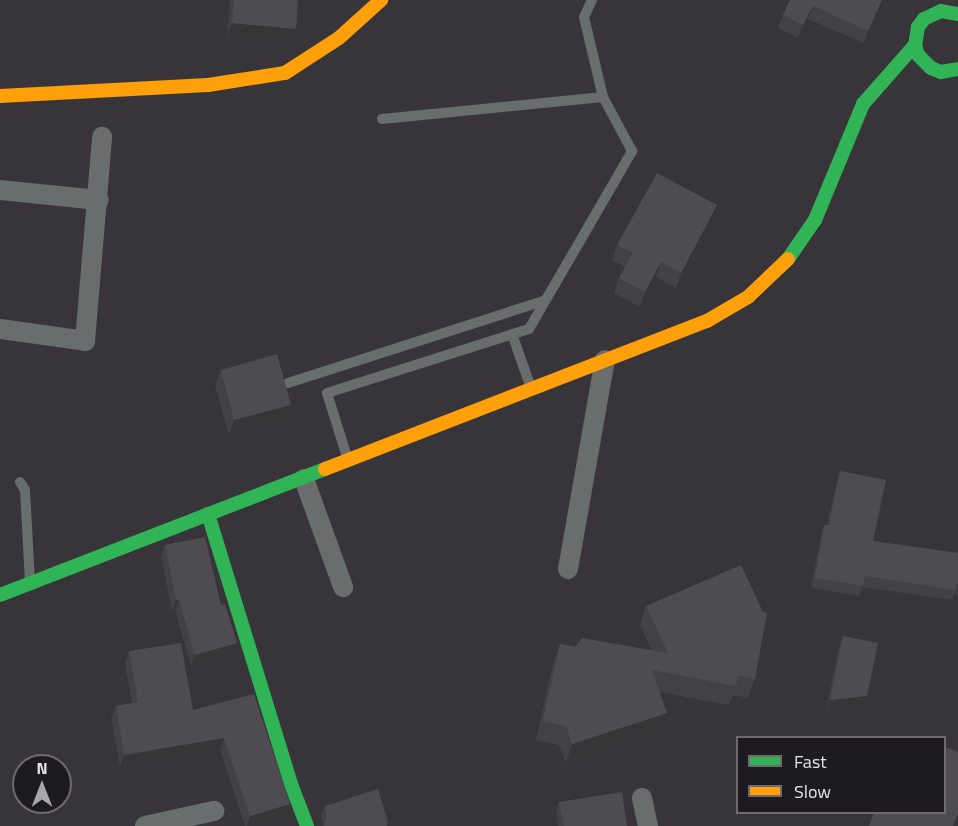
<!DOCTYPE html>
<style>
body{margin:0}
#map{position:relative;width:958px;height:826px;overflow:hidden;background:#38353a;font-family:"Titillium Web",sans-serif}
div>[style]{position:absolute}
[style*='--x']{left:calc(var(--x)*1px);top:calc(var(--y)*1px);width:calc(var(--w)*1px);rotate:calc(var(--a)*1deg)}
.lane>*{height:10px;margin:-5px;padding:0 5px;transform-origin:5px;border-radius:5px;background:#696d6d}
.street>*{height:20px;margin:-10px;padding:0 10px;transform-origin:10px;border-radius:10px;background:#696d6d}
.fast>*{height:14px;margin:-7px;padding:0 7px;transform-origin:7px;border-radius:7px;background:#30b455}
.slow>*{height:14px;margin:-7px;padding:0 7px;transform-origin:7px;border-radius:7px;background:#ff9f0a}
.wall>*{inset:0;background:#434145}
.shaded-wall>*{inset:0;background:#373538}
.building>*{inset:0;background:#4e4c50}
span{translate:-50% -50%;white-space:nowrap;text-align:center;line-height:1.15;-webkit-text-stroke:4.5px #1e1b20;paint-order:stroke}
.legend{position:absolute;left:736px;top:736px;width:210px;height:78px;box-sizing:border-box;background:#1e1b20;border:2px solid #6e6a70;margin:0;padding:8px 10px;list-style:none;font-size:18px;color:#e5e1e8}
.legend li{display:flex;align-items:center;gap:12px;height:30px}
.legend b{width:30px;border:2px solid #6e6a70}
.north{position:absolute;left:12px;top:754px;width:60px;height:60px;box-sizing:border-box;background:#1e1b20;border:2px solid #6e6a70;border-radius:50%;rotate:0deg;font-size:16px;font-weight:700;line-height:24px;text-align:center;color:#e5e1e8}
.north::after{content:'';display:block;margin:auto;width:21px;height:27px;background:#a8a5ab;clip-path:polygon(50% 0,100% 100%,50% 72%,0 100%)}
</style>
<div id="map">
<div class="lane">
<div style="--x:382;--y:119;--w:222;--a:-5.7"></div>
<div style="--x:512;--y:334;--w:57;--a:70.6"></div>
<div style="--x:288;--y:383;--w:269;--a:-17.8"></div>
<div style="--x:348;--y:460;--w:70;--a:-107.4"></div>
<div style="--x:327;--y:393;--w:212;--a:-17.6"></div>
<div style="--x:529;--y:329;--w:206;--a:-59.9"></div>
<div style="--x:632;--y:151;--w:61;--a:-118.2"></div>
<div style="--x:603;--y:97;--w:82;--a:-103.4"></div>
<div style="--x:584;--y:17;--w:19;--a:-65"></div>
<div style="--x:20;--y:482;--w:9;--a:58"></div>
<div style="--x:25;--y:490;--w:92;--a:86.9"></div>
</div>
<div class="street">
<div style="--x:0;--y:190;--w:99;--a:5.8"></div>
<div style="--x:0;--y:329;--w:86;--a:8"></div>
<div style="--x:85;--y:341;--w:205;--a:-85.2"></div>
<div style="--x:304;--y:479;--w:115;--a:70.1"></div>
<div style="--x:568;--y:569;--w:212;--a:-80"></div>
<div style="--x:642;--y:798;--w:29;--a:78"></div>
<div style="--x:145;--y:826;--w:71;--a:-12.3"></div>
</div>
<div class="fast">
<div style="--x:958;--y:14;--w:17;--a:-170"></div>
<div style="--x:941;--y:11;--w:19;--a:155"></div>
<div style="--x:924;--y:19;--w:10;--a:127"></div>
<div style="--x:918;--y:27;--w:18;--a:99"></div>
<div style="--x:915;--y:45;--w:10;--a:73"></div>
<div style="--x:918;--y:55;--w:18;--a:45"></div>
<div style="--x:931;--y:68;--w:11;--a:22"></div>
<div style="--x:941;--y:72;--w:17;--a:-10"></div>
<div style="--x:788;--y:259;--w:47;--a:-55.3"></div>
<div style="--x:815;--y:220;--w:126;--a:-67.5"></div>
<div style="--x:863;--y:104;--w:79;--a:-48.6"></div>
<div style="--x:208;--y:514;--w:282;--a:72.9"></div>
<div style="--x:291;--y:784;--w:45;--a:69.1"></div>
<div style="--x:0;--y:595;--w:349;--a:-21.2"></div>
</div>
<div class="slow">
<div style="--x:0;--y:96;--w:208;--a:-3"></div>
<div style="--x:208;--y:85;--w:78;--a:-8.9"></div>
<div style="--x:285;--y:73;--w:64;--a:-32.9"></div>
<div style="--x:339;--y:38;--w:57;--a:-42.1"></div>
<div style="--x:325;--y:469;--w:410;--a:-21.2"></div>
<div style="--x:707;--y:321;--w:48;--a:-30.3"></div>
<div style="--x:748;--y:297;--w:55;--a:-43.5"></div>
</div>
<div class="wall">
<div style="clip-path:polygon(230px 0,298px 0,291px 44px,227px 38px)"></div>
<div style="clip-path:polygon(790px 0,882px 0,864px 43px,808px 19px,798px 38px,778px 28px,783px 15px)"></div>
<div style="clip-path:polygon(712px 220px,676px 288px,656px 277px,640px 307px,614px 293px,619px 278px,625px 267px,612px 260px,617px 245px)"></div>
<div style="clip-path:polygon(221px 370px,291px 405px,286px 420px,229px 435px,215px 385px)"></div>
<div style="clip-path:polygon(840px 471px,873px 541px,958px 553px,958px 595px,954px 594px,952px 600px,863px 587px,859px 596px,811px 588px,821px 535px,824px 525px,827px 525px,837px 481px)"></div>
<div style="clip-path:polygon(165px 545px,221px 605px,237px 643px,234px 654px,191px 666px,175px 610px,172px 611px,161px 555px)"></div>
<div style="clip-path:polygon(646px 606px,755px 679px,748px 698px,733px 695px,729px 705px,659px 692px,660px 732px,566px 763px,559px 745px,536px 740px,553px 663px,560px 644px,575px 647px,651px 650px,640px 625px)"></div>
<div style="clip-path:polygon(843px 636px,863px 706px,826px 710px,839px 647px)"></div>
<div style="clip-path:polygon(129px 651px,193px 710px,254px 694px,290px 804px,285px 816px,253px 826px,245px 826px,220px 750px,120px 767px,111px 718px,116px 706px,132px 703px,125px 663px)"></div>
<div style="clip-path:polygon(559px 802px,627px 826px,558px 826px,556px 812px)"></div>
<div style="clip-path:polygon(325px 806px,388px 822px,387px 826px,323px 826px,321px 816px)"></div>
</div>
<div class="shaded-wall">
<div style="clip-path:polygon(882px 0,864px 43px,868px 31px)"></div>
<div style="clip-path:polygon(813px 6px,808px 19px,798px 38px,803px 25px)"></div>
<div style="clip-path:polygon(232px 23px,296px 29px,291px 44px,227px 38px)"></div>
<div style="clip-path:polygon(717px 205px,712px 220px,676px 288px,681px 273px)"></div>
<div style="clip-path:polygon(661px 262px,656px 277px,640px 307px,645px 292px)"></div>
<div style="clip-path:polygon(291px 405px,286px 420px,229px 435px,234px 420px)"></div>
<div style="clip-path:polygon(176px 600px,179px 600px,175px 610px,172px 611px)"></div>
<div style="clip-path:polygon(237px 643px,234px 654px,191px 666px,195px 655px)"></div>
<div style="clip-path:polygon(867px 696px,863px 706px,826px 710px,830px 700px)"></div>
<div style="clip-path:polygon(667px 713px,660px 732px,566px 763px,572px 744px)"></div>
<div style="clip-path:polygon(224px 738px,220px 750px,120px 767px,124px 755px)"></div>
<div style="clip-path:polygon(290px 804px,285px 816px,253px 826px,247px 826px,250px 816px)"></div>
</div>
<div class="building">
<div style="clip-path:polygon(234px 0,298px 0,296px 29px,232px 23px)"></div>
<div style="clip-path:polygon(790px 0,882px 0,868px 31px,813px 6px,803px 25px,783px 15px)"></div>
<div style="clip-path:polygon(657px 173px,717px 205px,681px 273px,661px 262px,645px 292px,619px 278px,633px 253px,617px 245px)"></div>
<div style="clip-path:polygon(277px 354px,291px 405px,234px 420px,221px 370px)"></div>
<div style="clip-path:polygon(840px 471px,886px 480px,873px 541px,958px 553px,958px 584px,956px 584px,956px 590px,865px 576px,863px 586px,815px 578px,824px 525px,829px 525px)"></div>
<div style="clip-path:polygon(205px 537px,221px 605px,225px 604px,237px 643px,195px 655px,179px 600px,176px 600px,165px 545px)"></div>
<div style="clip-path:polygon(741px 565px,763px 612px,767px 613px,755px 679px,738px 675px,736px 686px,652px 670px,667px 713px,572px 744px,566px 726px,543px 721px,560px 644px,575px 647px,582px 638px,668px 653px,646px 606px)"></div>
<div style="clip-path:polygon(843px 636px,878px 643px,867px 696px,830px 700px)"></div>
<div style="clip-path:polygon(181px 643px,193px 710px,254px 694px,290px 804px,250px 816px,224px 738px,124px 755px,116px 706px,138px 702px,129px 651px)"></div>
<div style="clip-path:polygon(945px 747px,958px 752px,958px 813px,953px 826px,869px 826px,874px 813px,945px 813px)"></div>
<div style="clip-path:polygon(378px 789px,388px 822px,386px 822px,387px 826px,325px 826px,324px 825px,327px 818px,325px 806px)"></div>
<div style="clip-path:polygon(622px 792px,627px 826px,564px 826px,559px 802px)"></div>
</div>
<ul class="legend">
<li><b style="height:8px;background:#30b455"></b>Fast</li>
<li><b style="height:8px;background:#ff9f0a"></b>Slow</li>
</ul>
<div class="north">N</div>
</div>
